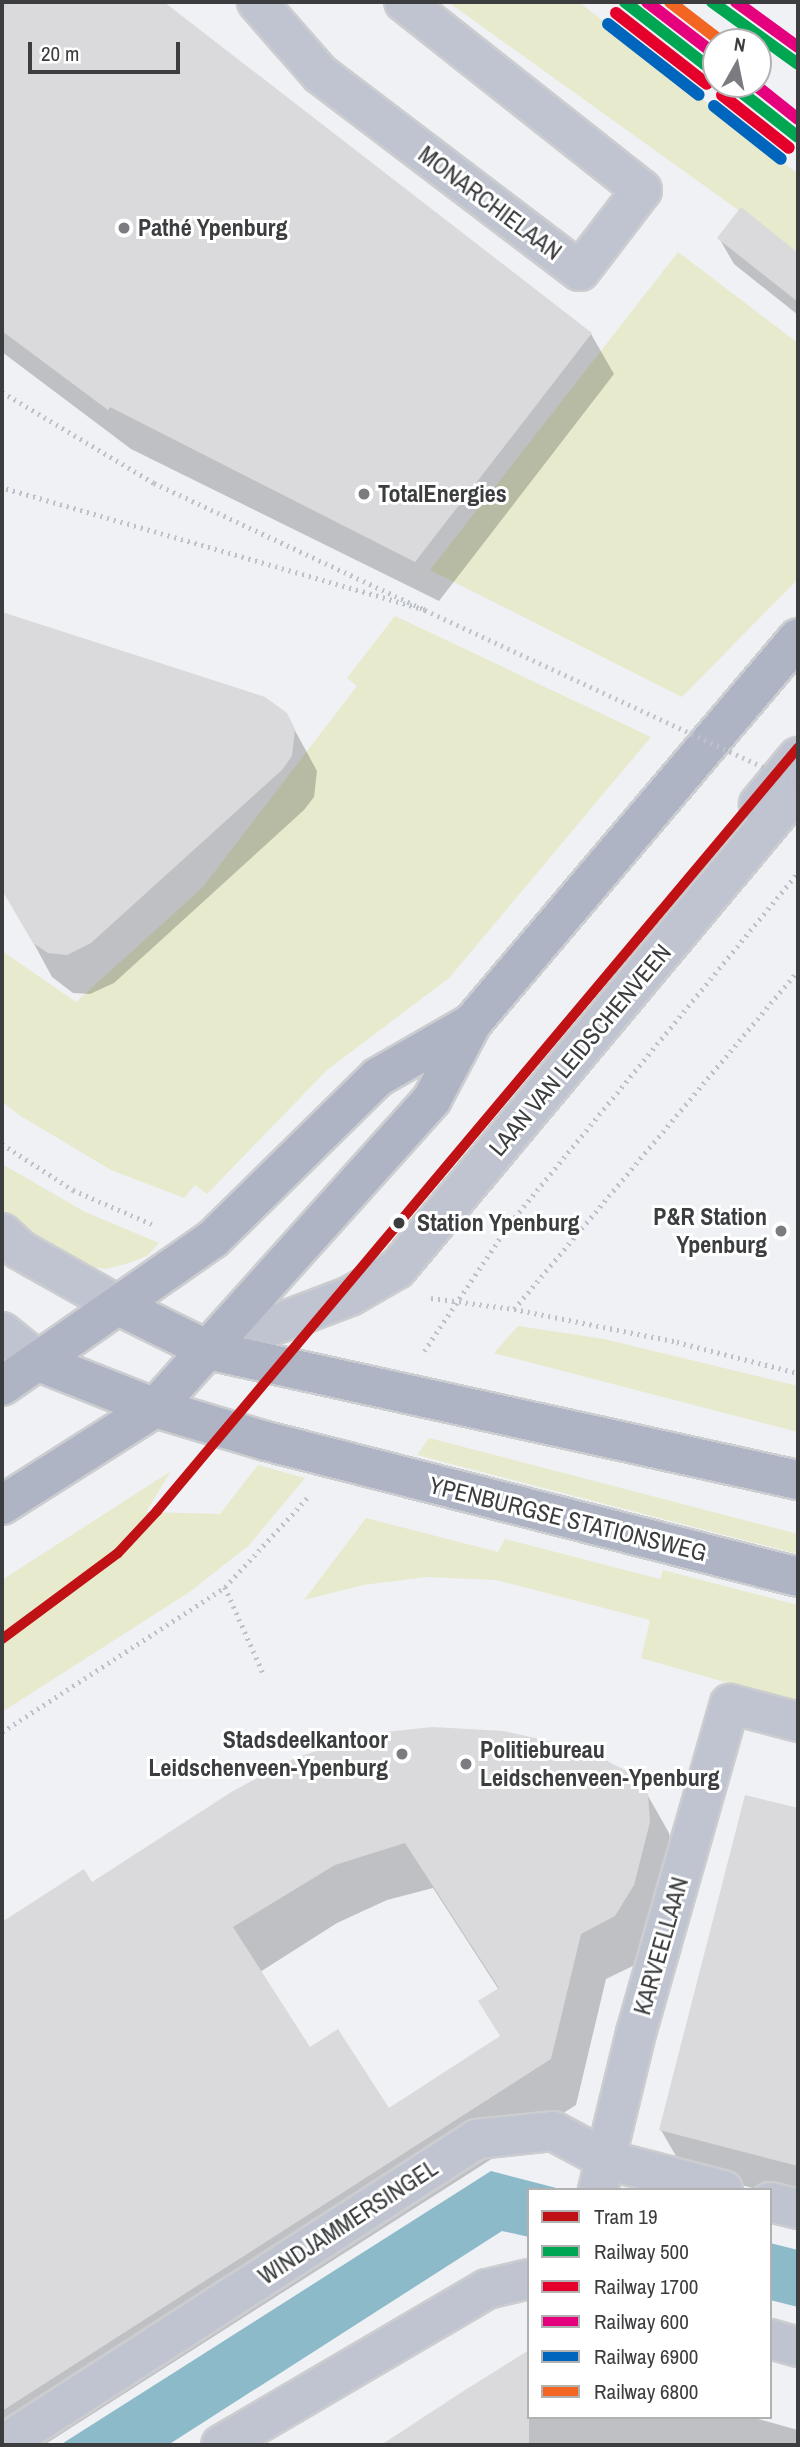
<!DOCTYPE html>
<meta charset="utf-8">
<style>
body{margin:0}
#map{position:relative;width:800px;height:2447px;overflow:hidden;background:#eff1f5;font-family:"Archivo Narrow",sans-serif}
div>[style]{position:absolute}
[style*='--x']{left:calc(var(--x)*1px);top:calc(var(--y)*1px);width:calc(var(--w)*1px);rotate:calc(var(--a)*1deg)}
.green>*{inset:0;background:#e7eacd}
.water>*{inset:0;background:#8cbac9}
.shadow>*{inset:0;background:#0003}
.building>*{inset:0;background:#dad9db}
.path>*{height:4.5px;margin-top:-2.25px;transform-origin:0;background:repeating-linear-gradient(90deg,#bdc1c9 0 2px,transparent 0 7px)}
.roads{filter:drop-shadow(2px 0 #cccdd0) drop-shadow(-2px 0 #cccdd0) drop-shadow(0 2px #cccdd0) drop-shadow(0 -2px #cccdd0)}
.minor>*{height:38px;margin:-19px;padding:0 19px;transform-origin:19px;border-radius:19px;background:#bfc4d0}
.major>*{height:38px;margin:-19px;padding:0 19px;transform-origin:19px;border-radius:19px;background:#aeb4c4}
.path-bridge>*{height:4.5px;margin-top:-2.25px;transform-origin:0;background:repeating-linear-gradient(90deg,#bdc1c9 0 2px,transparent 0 7px)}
.rail-1>*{height:12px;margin:-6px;padding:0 6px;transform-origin:6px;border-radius:6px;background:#00a651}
.rail-2>*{height:12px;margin:-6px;padding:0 6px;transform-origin:6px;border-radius:6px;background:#e4002b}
.rail-3>*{height:12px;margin:-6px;padding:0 6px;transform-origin:6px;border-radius:6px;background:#e5007d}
.rail-4>*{height:12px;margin:-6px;padding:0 6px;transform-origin:6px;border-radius:6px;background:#0065bd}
.rail-5>*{height:12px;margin:-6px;padding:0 6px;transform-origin:6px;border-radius:6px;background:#f26522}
.tram-1>*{height:10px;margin:-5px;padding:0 5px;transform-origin:5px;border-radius:5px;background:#c01115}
.dots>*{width:19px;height:19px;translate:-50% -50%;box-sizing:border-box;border:4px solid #fff;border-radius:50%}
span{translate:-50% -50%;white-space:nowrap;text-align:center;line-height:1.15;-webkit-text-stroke:6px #fff;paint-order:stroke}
.street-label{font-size:24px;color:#3b3d3f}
.poi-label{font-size:24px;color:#3b3d3f;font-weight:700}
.left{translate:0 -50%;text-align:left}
.right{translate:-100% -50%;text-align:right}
.stop-label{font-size:24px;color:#3b3d3f;font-weight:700}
.frame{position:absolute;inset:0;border:4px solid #3b3d3f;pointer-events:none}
.legend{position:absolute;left:527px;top:2188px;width:245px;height:231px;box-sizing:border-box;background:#fff;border:2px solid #b1b1b2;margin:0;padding:9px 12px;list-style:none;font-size:21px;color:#3b3d3f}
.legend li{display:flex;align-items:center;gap:14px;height:35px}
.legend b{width:35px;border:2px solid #b1b1b2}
.north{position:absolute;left:702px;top:28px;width:70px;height:70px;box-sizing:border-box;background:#fff;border:2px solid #b1b1b2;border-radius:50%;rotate:9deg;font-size:19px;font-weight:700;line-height:28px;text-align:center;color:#3b3d3f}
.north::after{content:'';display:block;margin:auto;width:24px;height:32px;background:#7a7c7f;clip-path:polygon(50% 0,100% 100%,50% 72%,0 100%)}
.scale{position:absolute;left:28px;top:42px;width:152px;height:32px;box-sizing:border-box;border:4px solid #3b3d3f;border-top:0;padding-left:9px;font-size:21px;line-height:24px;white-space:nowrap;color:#3b3d3f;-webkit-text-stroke:5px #fff;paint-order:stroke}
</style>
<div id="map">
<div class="green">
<div style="clip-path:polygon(448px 2px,579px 2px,798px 174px,798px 253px)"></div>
<div style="clip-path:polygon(678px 252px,798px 343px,798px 579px,682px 697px,430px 570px)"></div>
<div style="clip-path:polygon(395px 616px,651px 737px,449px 978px,327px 1070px,207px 1194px,195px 1185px,184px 1198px,111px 1170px,19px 1115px,2px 1101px,2px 951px,76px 1002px,202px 888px,357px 686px,347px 678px)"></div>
<div style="clip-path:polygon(2px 1164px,85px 1212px,159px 1243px,147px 1256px,129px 1263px,106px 1269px,78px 1265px,2px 1212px)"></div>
<div style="clip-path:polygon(518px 1326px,604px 1339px,798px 1386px,798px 1432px,494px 1353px)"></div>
<div style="clip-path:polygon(429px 1438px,798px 1534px,798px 1554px,417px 1455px)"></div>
<div style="clip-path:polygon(258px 1465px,305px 1478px,249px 1545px,191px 1591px,2px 1712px,2px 1580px,171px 1471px,146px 1512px,220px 1514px)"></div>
<div style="clip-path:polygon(366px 1518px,498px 1552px,505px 1539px,660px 1579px,663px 1570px,798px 1605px,798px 1703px,641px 1658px,650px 1620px,496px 1580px,426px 1577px,363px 1585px,304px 1600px)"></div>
</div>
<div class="water">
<div style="clip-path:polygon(491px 2171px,564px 2190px,529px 2190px,529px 2237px,502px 2231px,168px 2445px,60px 2445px)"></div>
<div style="clip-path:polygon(770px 2243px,798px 2250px,798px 2307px,770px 2300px)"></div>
</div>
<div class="shadow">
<div style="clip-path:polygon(2px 2px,161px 2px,591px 334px,614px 374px,439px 601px,131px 449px,2px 352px)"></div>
<div style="clip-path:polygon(741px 210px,798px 255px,798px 315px,734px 264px,719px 238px)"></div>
<div style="clip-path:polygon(2px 614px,264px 698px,286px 714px,317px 771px,314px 797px,304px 810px,114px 983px,90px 994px,73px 993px,52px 977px,2px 885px)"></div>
<div style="clip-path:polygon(evenodd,580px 1750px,606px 1760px,643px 1787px,669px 1833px,675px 1869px,641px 1962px,606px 1979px,576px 2105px,44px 2445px,2px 2445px,2px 1924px,83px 1871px,92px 1885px,580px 1750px,433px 1888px,499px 1990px,501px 2038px,389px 2110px,309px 2049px,260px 1972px,337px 1923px,387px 1900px,433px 1888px)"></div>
<div style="clip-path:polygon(747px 1797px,798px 1810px,798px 2200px,684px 2170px,661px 2130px)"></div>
<div style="clip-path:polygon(520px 2357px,529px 2417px,751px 2417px,798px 2430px,798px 2445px,382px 2445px)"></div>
</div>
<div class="building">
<div style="clip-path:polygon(2px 2px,164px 2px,592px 333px,415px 562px,110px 407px,108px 410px,2px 331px)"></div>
<div style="clip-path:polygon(741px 207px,798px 253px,798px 302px,717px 238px)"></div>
<div style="clip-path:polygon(2px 612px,265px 697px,287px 713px,295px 729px,292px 756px,282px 770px,91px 943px,67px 955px,48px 953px,33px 943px,2px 890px)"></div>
<div style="clip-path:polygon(evenodd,432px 1727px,504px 1731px,580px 1748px,631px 1773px,648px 1794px,650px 1822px,634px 1885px,615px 1916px,581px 1934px,551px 2059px,2px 2411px,2px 1922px,84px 1869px,92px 1882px,233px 1791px,295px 1758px,368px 1734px,432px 1727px,405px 1843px,499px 1988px,478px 2001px,500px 2036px,389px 2108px,338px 2029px,310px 2047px,233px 1927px,335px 1865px,405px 1843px)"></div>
<div style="clip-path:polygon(745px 1795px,798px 1808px,798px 2166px,659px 2130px)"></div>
<div style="clip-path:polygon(529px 2350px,529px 2445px,381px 2445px,462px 2392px)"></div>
</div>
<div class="path">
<div style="--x:2;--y:392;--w:177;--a:30.9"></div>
<div style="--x:154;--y:483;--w:299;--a:25.1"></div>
<div style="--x:425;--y:610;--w:440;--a:-163.9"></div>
<div style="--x:2;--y:1144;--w:85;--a:32.9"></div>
<div style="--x:73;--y:1190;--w:86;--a:23.3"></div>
<div style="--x:431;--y:1298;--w:84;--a:7.5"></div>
<div style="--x:514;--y:1309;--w:166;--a:11.4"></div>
<div style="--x:677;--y:1342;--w:125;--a:14.4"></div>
<div style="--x:514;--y:1309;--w:442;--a:-50"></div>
<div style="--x:424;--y:1351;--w:154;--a:-56.1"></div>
<div style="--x:510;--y:1223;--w:453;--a:-50.6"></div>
<div style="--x:225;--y:1587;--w:96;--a:66.1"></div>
<div style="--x:2;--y:1732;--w:266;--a:-33"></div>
<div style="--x:225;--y:1587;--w:121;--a:-47.3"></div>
</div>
<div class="roads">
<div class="minor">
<div style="--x:257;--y:2;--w:96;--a:48.8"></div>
<div style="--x:320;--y:74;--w:326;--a:37.2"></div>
<div style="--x:580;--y:271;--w:102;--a:-52.6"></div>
<div style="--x:642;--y:190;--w:303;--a:-141.7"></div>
<div style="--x:759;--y:804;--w:61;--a:-50.3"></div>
<div style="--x:2;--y:1233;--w:25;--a:43"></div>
<div style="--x:20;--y:1250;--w:116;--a:29.4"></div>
<div style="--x:2;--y:1332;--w:48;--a:39"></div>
<div style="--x:208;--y:1350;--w:152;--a:-20.8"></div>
<div style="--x:350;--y:1296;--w:54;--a:-29.9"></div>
<div style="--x:397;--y:1269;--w:625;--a:-50.12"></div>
<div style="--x:598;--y:2190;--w:162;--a:-76.4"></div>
<div style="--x:636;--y:2033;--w:342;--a:-74.1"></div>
<div style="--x:730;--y:1704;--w:70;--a:14.8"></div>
<div style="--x:770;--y:2202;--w:29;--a:14"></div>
<div style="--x:770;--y:2339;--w:29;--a:16"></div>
<div style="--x:2;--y:2445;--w:565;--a:-32.79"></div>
<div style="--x:477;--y:2139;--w:76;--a:-6"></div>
<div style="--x:553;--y:2131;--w:61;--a:28.2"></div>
<div style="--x:607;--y:2160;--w:120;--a:14.5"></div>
<div style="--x:221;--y:2445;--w:308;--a:-30.4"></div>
<div style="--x:487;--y:2289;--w:43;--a:-13.4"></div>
</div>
<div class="major">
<div style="--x:121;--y:1307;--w:97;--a:26.3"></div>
<div style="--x:208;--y:1350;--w:604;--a:12.43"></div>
<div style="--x:39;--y:1362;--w:125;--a:21.6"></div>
<div style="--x:155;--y:1408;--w:116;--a:16.6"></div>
<div style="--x:266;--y:1441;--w:549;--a:14.34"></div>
<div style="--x:2;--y:1386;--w:257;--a:-34.9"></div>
<div style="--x:213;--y:1239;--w:231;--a:-44.5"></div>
<div style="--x:378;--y:1077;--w:108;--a:-29.9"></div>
<div style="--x:2;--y:1505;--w:181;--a:-32.4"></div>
<div style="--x:155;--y:1408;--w:415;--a:-48.1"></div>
<div style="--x:432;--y:1099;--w:86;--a:-62.2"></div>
<div style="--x:472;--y:1023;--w:504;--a:-49.74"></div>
</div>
</div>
<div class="path-bridge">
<div style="--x:425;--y:610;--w:411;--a:24.9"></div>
</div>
<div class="rail-1">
<div style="--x:625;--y:2;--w:115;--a:38"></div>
<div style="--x:712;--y:2;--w:106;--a:35.8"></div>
<div style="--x:731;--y:84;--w:85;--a:38.3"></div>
</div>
<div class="rail-2">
<div style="--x:616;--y:13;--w:115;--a:38"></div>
<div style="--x:722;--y:95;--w:85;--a:38.3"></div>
</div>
<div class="rail-3">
<div style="--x:647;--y:2;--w:87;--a:37.5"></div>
<div style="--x:736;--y:2;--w:77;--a:36"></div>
<div style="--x:754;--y:84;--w:56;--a:38.5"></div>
</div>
<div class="rail-4">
<div style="--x:608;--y:24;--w:115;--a:38"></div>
<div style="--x:714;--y:106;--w:85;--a:38.3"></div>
</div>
<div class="rail-5">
<div style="--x:670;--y:2;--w:66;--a:37.6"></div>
</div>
<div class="tram-1">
<div style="--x:2;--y:1639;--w:144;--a:-36.6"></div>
<div style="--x:118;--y:1553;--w:57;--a:-47.1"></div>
<div style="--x:157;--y:1511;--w:997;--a:-49.97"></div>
</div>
<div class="dots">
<div style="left:124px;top:228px;background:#7a7c7f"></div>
<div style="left:364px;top:494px;background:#7a7c7f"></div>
<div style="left:399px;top:1223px;background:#3b3d3f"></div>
<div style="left:781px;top:1231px;background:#7a7c7f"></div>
<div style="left:402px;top:1754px;background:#7a7c7f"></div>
<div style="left:466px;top:1764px;background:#7a7c7f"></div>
</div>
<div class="street-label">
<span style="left:490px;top:203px;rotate:37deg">MONARCHIELAAN</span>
<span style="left:580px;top:1050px;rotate:-50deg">LAAN VAN LEIDSCHENVEEN</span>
<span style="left:568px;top:1519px;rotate:14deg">YPENBURGSE STATIONSWEG</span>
<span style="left:661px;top:1946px;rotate:-74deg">KARVEELLAAN</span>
<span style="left:348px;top:2222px;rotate:-33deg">WINDJAMMERSINGEL</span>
</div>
<div class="poi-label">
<span class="left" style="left:138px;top:228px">Pathé Ypenburg</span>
<span class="left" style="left:378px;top:494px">TotalEnergies</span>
<span class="right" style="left:767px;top:1231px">P&amp;R Station<br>Ypenburg</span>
<span class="right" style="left:388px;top:1754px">Stadsdeelkantoor<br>Leidschenveen-Ypenburg</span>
<span class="left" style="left:480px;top:1764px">Politiebureau<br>Leidschenveen-Ypenburg</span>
</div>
<div class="stop-label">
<span class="left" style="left:417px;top:1223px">Station Ypenburg</span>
</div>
<div class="frame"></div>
<ul class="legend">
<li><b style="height:9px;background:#c01115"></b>Tram 19</li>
<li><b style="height:9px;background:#00a651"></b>Railway 500</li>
<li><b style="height:9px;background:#e4002b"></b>Railway 1700</li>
<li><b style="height:9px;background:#e5007d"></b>Railway 600</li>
<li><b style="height:9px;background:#0065bd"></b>Railway 6900</li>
<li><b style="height:9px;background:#f26522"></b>Railway 6800</li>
</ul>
<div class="north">N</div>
<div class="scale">20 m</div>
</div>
